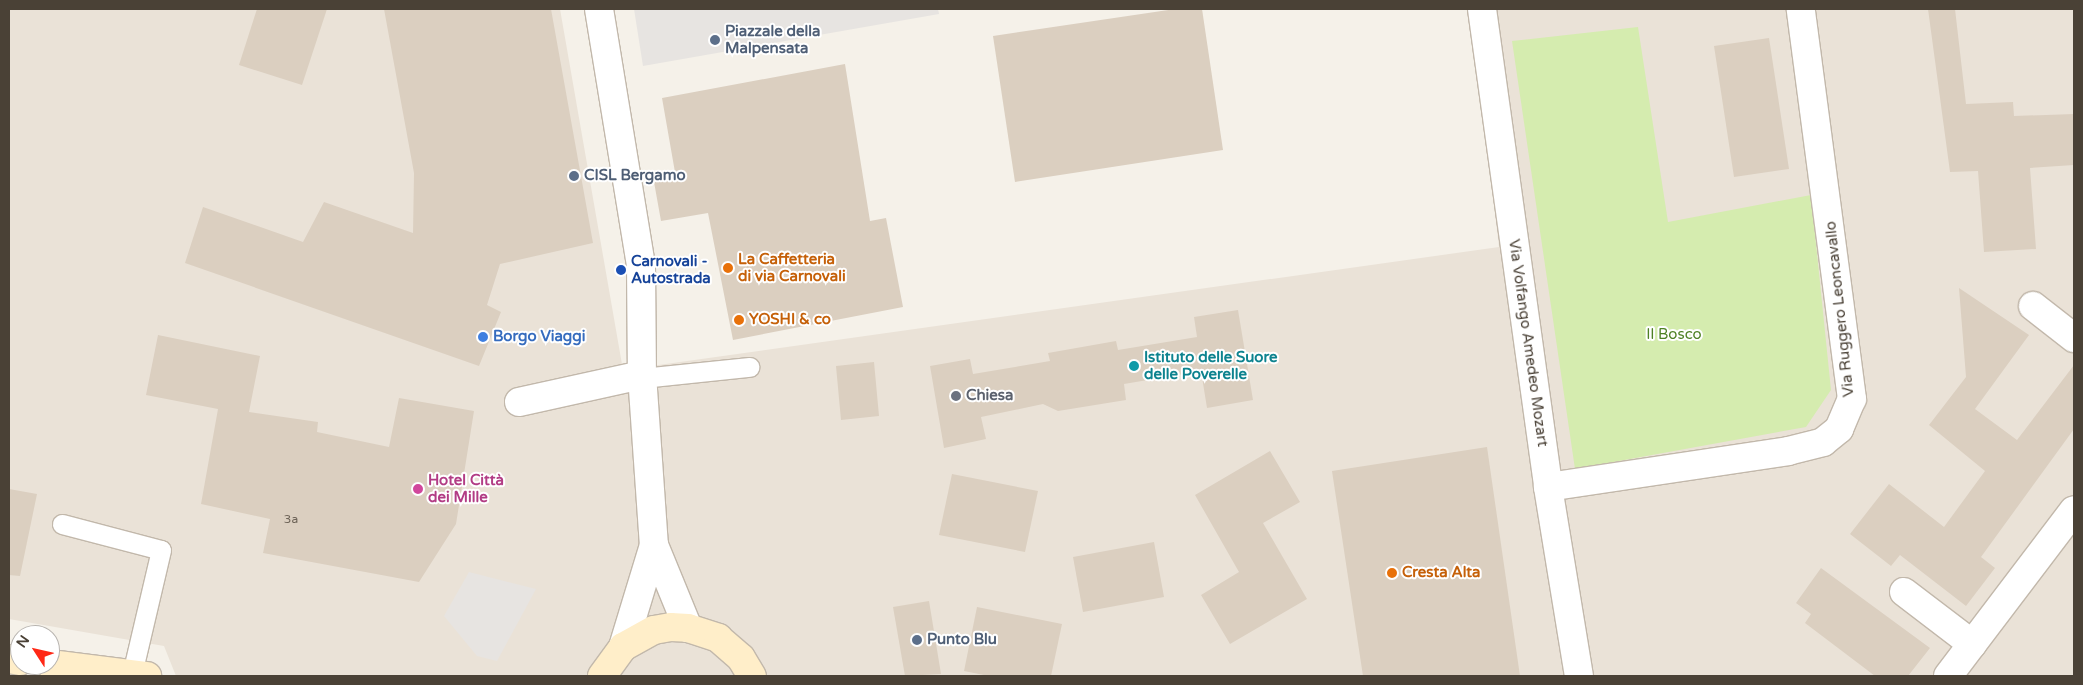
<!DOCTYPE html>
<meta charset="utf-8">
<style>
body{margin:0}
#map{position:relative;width:2083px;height:685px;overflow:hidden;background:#f5f1e9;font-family:"Varela Round",sans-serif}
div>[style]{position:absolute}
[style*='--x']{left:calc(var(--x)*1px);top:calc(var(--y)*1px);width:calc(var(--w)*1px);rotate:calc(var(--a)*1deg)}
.residential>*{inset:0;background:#eae2d7}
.green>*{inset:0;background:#d5ecaf}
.parking>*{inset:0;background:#e7e4e1}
.building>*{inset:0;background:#dbcfc0}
.roads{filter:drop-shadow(1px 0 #c2b8ab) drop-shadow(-1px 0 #c2b8ab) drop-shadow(0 1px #c2b8ab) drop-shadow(0 -1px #c2b8ab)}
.service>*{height:19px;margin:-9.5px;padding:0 9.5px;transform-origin:9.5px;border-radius:9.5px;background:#fff}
.minor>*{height:28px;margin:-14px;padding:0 14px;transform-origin:14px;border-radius:14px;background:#fff}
.tertiary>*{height:28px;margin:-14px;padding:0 14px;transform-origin:14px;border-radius:14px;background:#fff}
.secondary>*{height:28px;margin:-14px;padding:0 14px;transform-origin:14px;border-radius:14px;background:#ffeec9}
.dots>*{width:14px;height:14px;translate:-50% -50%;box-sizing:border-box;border:2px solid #fff;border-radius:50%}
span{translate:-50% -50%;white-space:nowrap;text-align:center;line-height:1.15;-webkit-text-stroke:4px #fff;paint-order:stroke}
.number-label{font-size:12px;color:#6e6458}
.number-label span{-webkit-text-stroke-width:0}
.service-label{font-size:15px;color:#4e5e75;font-weight:700}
.left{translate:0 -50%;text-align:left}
.food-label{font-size:15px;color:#c56008;font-weight:700}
.transit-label{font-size:15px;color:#164399;font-weight:700}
.street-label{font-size:15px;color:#4a4136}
.park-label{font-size:15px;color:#4e8125}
.shop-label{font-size:15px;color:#366cbe;font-weight:700}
.culture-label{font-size:15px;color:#0d838f;font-weight:700}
.worship-label{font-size:15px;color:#5b616d;font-weight:700}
.hotel-label{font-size:15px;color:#b23c85;font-weight:700}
.frame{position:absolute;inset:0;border:10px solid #4a4136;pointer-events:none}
.north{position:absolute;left:10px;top:625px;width:50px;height:50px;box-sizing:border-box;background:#fff;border:1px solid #b7b3af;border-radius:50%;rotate:305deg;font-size:14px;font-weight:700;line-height:20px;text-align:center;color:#4a4136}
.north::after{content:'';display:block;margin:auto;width:18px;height:22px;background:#ff2816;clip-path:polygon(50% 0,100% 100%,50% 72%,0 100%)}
</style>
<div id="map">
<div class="residential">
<div style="clip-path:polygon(9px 9px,560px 9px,623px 370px,1499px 247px,1471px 9px,2074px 9px,2074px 676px,176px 676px,164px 646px,9px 619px)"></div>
</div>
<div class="green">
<div style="clip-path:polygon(1638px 27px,1668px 222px,1811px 195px,1831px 390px,1806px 427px,1575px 469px,1512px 41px)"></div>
</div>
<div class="parking">
<div style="clip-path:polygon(634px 9px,938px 9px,939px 14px,643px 66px)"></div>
<div style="clip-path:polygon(469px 572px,536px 589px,497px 661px,477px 656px,444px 616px)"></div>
</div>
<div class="building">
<div style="clip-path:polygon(257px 9px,327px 9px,302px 85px,239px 65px)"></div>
<div style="clip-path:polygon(384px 9px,551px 9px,593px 243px,500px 264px,487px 305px,501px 312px,479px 366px,185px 263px,203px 207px,303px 242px,324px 202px,413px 233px,414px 173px)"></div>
<div style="clip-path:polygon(1175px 9px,1202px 9px,1223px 150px,1015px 182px,993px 36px)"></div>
<div style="clip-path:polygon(1928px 9px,1955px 9px,1966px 104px,2013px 102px,2014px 116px,2074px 114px,2074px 165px,2030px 168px,2036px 249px,1984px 252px,1978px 171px,1950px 172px)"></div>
<div style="clip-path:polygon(1769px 38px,1789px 169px,1734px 177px,1714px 46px)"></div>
<div style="clip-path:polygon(845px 64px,870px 221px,886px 218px,903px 307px,733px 340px,708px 213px,661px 221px,654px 182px,676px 178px,662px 98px)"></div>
<div style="clip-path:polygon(1959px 288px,2029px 335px,1975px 409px,2017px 440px,2074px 365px,2074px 429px,1981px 557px,1995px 568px,1966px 606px,1900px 555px,1891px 566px,1850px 534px,1889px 484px,1944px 527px,1985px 471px,1929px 425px,1966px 377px)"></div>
<div style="clip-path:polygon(1238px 310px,1253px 400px,1207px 408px,1201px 371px,1124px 384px,1126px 400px,1058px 411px,1043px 404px,981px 417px,986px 439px,944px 448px,930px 366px,970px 359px,973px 374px,1050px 361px,1048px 353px,1116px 341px,1118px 350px,1197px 337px,1194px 317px)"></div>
<div style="clip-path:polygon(158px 335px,260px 356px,249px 412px,318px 422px,317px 432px,389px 447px,399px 398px,474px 411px,456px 524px,419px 582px,263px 553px,270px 519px,201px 504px,218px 409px,146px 395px)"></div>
<div style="clip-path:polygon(874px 362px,879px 416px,841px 420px,836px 366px)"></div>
<div style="clip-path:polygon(1487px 447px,1520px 676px,1363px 676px,1332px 471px)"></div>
<div style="clip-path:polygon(1270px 451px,1300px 502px,1263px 523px,1307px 599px,1230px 644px,1201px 595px,1239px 572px,1195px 495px)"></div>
<div style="clip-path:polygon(952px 474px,1038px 491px,1025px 552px,939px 535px)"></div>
<div style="clip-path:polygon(9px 489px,37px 494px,20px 576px,9px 575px)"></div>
<div style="clip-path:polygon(1154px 542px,1164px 597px,1083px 612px,1073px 557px)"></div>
<div style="clip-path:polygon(1821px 568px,1930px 648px,1908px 676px,1875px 676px,1805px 623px,1811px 614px,1796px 603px)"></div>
<div style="clip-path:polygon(929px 601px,941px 674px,905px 676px,893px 607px)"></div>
<div style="clip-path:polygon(977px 607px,1062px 624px,1051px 676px,989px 676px,964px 671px)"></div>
</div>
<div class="roads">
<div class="service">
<div style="--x:642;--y:378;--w:108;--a:-5.9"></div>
<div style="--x:62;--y:524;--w:102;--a:14.7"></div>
<div style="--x:161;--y:550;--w:127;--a:103.2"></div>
</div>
<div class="minor">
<div style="--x:1482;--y:9;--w:483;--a:82.1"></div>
<div style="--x:1548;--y:487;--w:192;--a:80.7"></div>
<div style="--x:2033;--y:306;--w:52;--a:38"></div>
<div style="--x:519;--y:402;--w:126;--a:-12.4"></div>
<div style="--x:1548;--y:487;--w:243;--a:-8.5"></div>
<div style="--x:1788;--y:451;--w:36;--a:-14"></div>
<div style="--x:1823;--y:442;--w:21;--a:-39"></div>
<div style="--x:1839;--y:429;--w:33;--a:-67"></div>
<div style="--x:1852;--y:399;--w:393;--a:-97.5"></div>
<div style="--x:1904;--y:592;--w:86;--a:37.4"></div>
<div style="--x:1948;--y:676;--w:208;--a:-52.8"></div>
</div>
<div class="tertiary">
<div style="--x:599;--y:9;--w:260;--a:80.7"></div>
<div style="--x:641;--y:266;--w:109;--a:89.5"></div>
<div style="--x:642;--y:375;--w:170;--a:86"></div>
<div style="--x:654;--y:545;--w:107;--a:106.9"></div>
<div style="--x:654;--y:545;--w:90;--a:67.7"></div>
</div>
<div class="secondary">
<div style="--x:9;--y:659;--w:11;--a:10"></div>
<div style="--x:50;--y:664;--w:98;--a:7.1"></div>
<div style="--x:602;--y:676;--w:36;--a:-54"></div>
<div style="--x:623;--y:647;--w:35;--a:-29"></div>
<div style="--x:654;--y:630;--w:17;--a:-10"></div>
<div style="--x:671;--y:627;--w:17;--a:3"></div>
<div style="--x:688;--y:628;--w:32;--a:18"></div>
<div style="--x:718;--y:638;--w:30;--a:41"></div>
<div style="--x:741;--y:658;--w:21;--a:59"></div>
</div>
</div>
<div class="dots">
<div style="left:715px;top:40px;background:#5c6f8a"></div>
<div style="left:574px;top:176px;background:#5c6f8a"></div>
<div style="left:728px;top:268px;background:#e8710a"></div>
<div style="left:621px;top:270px;background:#1a4fb4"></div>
<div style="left:739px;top:320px;background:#e8710a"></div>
<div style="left:483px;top:337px;background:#3f7fe0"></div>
<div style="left:1134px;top:366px;background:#0f9aa8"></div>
<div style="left:956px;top:396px;background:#6b7280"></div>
<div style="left:418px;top:489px;background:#d1479c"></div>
<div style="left:1392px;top:573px;background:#e8710a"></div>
<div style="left:917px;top:640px;background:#5c6f8a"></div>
</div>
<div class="number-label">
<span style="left:291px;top:520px">3a</span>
</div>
<div class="service-label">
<span class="left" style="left:725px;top:40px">Piazzale della<br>Malpensata</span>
<span class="left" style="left:584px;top:176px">CISL Bergamo</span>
<span class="left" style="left:927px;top:640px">Punto Blu</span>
</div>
<div class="food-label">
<span class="left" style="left:738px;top:268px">La Caffetteria<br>di via Carnovali</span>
<span class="left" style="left:749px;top:320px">YOSHI &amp; co</span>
<span class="left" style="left:1402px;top:573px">Cresta Alta</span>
</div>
<div class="transit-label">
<span class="left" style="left:631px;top:270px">Carnovali -<br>Autostrada</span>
</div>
<div class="street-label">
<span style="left:1840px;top:309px;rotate:-96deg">Via Ruggero Leoncavallo</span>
<span style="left:1528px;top:343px;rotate:82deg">Via Volfango Amedeo Mozart</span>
</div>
<div class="park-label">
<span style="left:1674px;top:335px">Il Bosco</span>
</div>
<div class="shop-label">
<span class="left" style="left:493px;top:337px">Borgo Viaggi</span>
</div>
<div class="culture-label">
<span class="left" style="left:1144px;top:366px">Istituto delle Suore<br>delle Poverelle</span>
</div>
<div class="worship-label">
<span class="left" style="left:966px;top:396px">Chiesa</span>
</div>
<div class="hotel-label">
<span class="left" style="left:428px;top:489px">Hotel Città<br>dei Mille</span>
</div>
<div class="frame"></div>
<div class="north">N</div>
</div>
